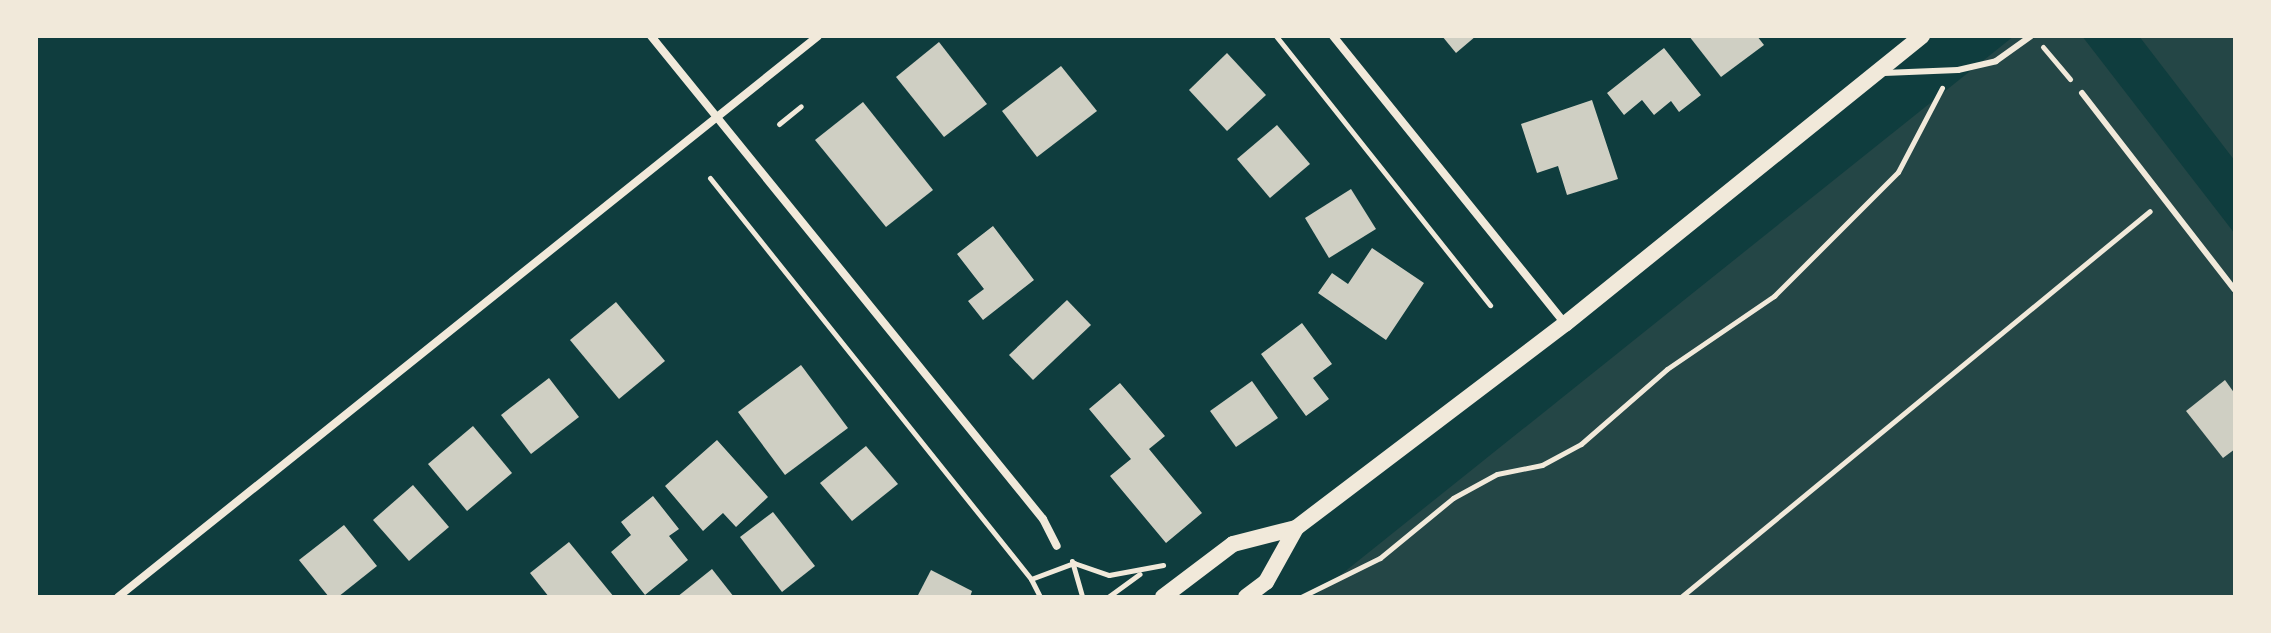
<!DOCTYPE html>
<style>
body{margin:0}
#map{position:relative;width:2271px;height:633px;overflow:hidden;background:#0f3d3e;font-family:"Playfair Display",serif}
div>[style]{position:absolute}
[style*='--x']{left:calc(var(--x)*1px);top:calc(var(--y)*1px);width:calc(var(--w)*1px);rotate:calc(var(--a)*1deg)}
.green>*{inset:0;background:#244646}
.building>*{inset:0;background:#cfcfc3}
.path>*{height:5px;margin:-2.5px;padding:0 2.5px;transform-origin:2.5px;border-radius:2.5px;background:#f1e9da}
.service>*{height:6px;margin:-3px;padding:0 3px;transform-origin:3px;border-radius:3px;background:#f1e9da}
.minor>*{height:8px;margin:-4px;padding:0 4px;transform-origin:4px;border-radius:4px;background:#f1e9da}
.secondary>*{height:16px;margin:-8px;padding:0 8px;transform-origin:8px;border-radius:8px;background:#f1e9da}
span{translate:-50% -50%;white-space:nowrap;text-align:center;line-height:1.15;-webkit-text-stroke:8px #f1e9da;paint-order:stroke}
.frame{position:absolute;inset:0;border:38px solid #f1e9da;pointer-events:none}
</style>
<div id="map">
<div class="green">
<div style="clip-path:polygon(2014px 36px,2082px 36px,2235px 234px,2235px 597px,1313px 597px)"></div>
<div style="clip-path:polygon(2139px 36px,2235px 36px,2235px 161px)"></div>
</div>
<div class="building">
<div style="clip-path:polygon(1442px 36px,1476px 36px,1456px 53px)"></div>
<div style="clip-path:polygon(1689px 36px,1757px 36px,1764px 45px,1721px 77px)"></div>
<div style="clip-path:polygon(939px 42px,987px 104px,944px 137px,896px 77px)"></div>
<div style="clip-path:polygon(1664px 48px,1701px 95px,1679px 112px,1671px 101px,1654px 115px,1642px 100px,1624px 115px,1607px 93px)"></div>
<div style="clip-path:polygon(1227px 53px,1266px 95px,1227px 131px,1189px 90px)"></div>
<div style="clip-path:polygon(1061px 66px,1097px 111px,1037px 157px,1002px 111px)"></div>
<div style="clip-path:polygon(1592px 100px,1618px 179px,1567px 195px,1558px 166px,1537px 173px,1521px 124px)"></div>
<div style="clip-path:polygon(863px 102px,933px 190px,886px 227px,815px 140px)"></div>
<div style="clip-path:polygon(1277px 125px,1310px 164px,1270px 198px,1237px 159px)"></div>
<div style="clip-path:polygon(1351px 189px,1376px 229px,1329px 258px,1305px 218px)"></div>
<div style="clip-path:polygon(993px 226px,1034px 280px,983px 320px,968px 301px,984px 289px,957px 254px)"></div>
<div style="clip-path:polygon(1372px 248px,1424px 283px,1386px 340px,1318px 293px,1332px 273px,1348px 284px)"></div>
<div style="clip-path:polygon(1067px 300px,1091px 325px,1033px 380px,1009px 355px)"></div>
<div style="clip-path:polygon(616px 302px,665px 361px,619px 399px,570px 340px)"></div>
<div style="clip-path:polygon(1302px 323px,1332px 364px,1313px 378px,1329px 399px,1306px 416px,1261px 354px)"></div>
<div style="clip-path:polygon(801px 365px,848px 428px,785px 475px,738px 412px)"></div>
<div style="clip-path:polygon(549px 378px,579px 417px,531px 454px,501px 415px)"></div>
<div style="clip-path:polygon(2225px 380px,2235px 394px,2235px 449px,2223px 458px,2186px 411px)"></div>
<div style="clip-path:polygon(1252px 381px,1278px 418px,1236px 447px,1210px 411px)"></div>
<div style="clip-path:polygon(1120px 383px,1165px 436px,1149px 449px,1202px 513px,1166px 543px,1110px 476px,1131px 459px,1089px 409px)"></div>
<div style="clip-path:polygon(473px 426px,512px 473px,467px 511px,428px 464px)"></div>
<div style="clip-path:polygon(717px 440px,768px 497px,736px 527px,723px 513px,703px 531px,665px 486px)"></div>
<div style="clip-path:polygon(866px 446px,898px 484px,852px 521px,820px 483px)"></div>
<div style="clip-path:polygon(413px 485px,449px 527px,409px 561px,373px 520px)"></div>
<div style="clip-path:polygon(653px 496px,679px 529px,669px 536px,688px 560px,645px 595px,611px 552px,631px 535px,621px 522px)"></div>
<div style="clip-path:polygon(773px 512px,815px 566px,782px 592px,740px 537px)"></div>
<div style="clip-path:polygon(344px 525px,377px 566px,338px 597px,329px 597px,299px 560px)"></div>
<div style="clip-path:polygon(569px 542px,614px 597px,549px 597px,530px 573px)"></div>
<div style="clip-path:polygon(712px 569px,734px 597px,677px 597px)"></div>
<div style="clip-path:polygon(931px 570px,972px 591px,970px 597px,917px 597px)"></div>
</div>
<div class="path">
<div style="--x:1276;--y:36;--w:344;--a:51.5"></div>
<div style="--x:2043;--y:47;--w:42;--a:49.8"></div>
<div style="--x:779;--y:124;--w:28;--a:-39"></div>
<div style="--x:710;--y:178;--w:514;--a:51.32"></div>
<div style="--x:1031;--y:579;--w:20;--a:63"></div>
<div style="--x:1072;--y:561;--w:37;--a:74"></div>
<div style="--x:1031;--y:579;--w:46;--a:-20.4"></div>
<div style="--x:1074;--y:563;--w:37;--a:19"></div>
<div style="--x:1109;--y:575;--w:55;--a:-10.5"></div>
<div style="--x:1108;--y:597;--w:39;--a:-36"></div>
<div style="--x:1301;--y:597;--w:88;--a:-26.3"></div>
<div style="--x:1380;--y:558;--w:94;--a:-39.4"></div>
<div style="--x:1453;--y:498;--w:50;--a:-28.6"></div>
<div style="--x:1497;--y:474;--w:46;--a:-11.3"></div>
<div style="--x:1542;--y:465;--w:44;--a:-28.3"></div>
<div style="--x:1581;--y:444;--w:114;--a:-41.1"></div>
<div style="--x:1667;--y:369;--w:130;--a:-34.3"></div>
<div style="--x:1774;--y:296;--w:175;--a:-45"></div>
<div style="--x:1898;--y:172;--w:95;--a:-62.4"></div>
<div style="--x:1681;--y:597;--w:607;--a:-39.46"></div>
</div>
<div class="service">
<div style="--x:1884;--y:73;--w:74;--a:-2.3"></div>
<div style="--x:1958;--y:70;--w:39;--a:-13"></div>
<div style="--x:1996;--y:61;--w:43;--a:-35.5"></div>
<div style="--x:2082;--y:93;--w:249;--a:52.2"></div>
</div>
<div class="minor">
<div style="--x:651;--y:36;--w:622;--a:50.94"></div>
<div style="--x:1043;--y:519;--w:30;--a:63"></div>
<div style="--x:1333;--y:36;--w:370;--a:51.1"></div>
<div style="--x:118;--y:597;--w:897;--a:-38.71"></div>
</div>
<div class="secondary">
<div style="--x:1163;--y:597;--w:88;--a:-37.1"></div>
<div style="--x:1233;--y:544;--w:65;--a:-14.3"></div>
<div style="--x:1296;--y:528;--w:338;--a:-37.2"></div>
<div style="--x:1565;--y:324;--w:459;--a:-38.9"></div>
<div style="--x:1246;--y:597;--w:25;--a:-37"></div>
<div style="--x:1266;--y:582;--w:62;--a:-60.9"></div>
</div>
<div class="frame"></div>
</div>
